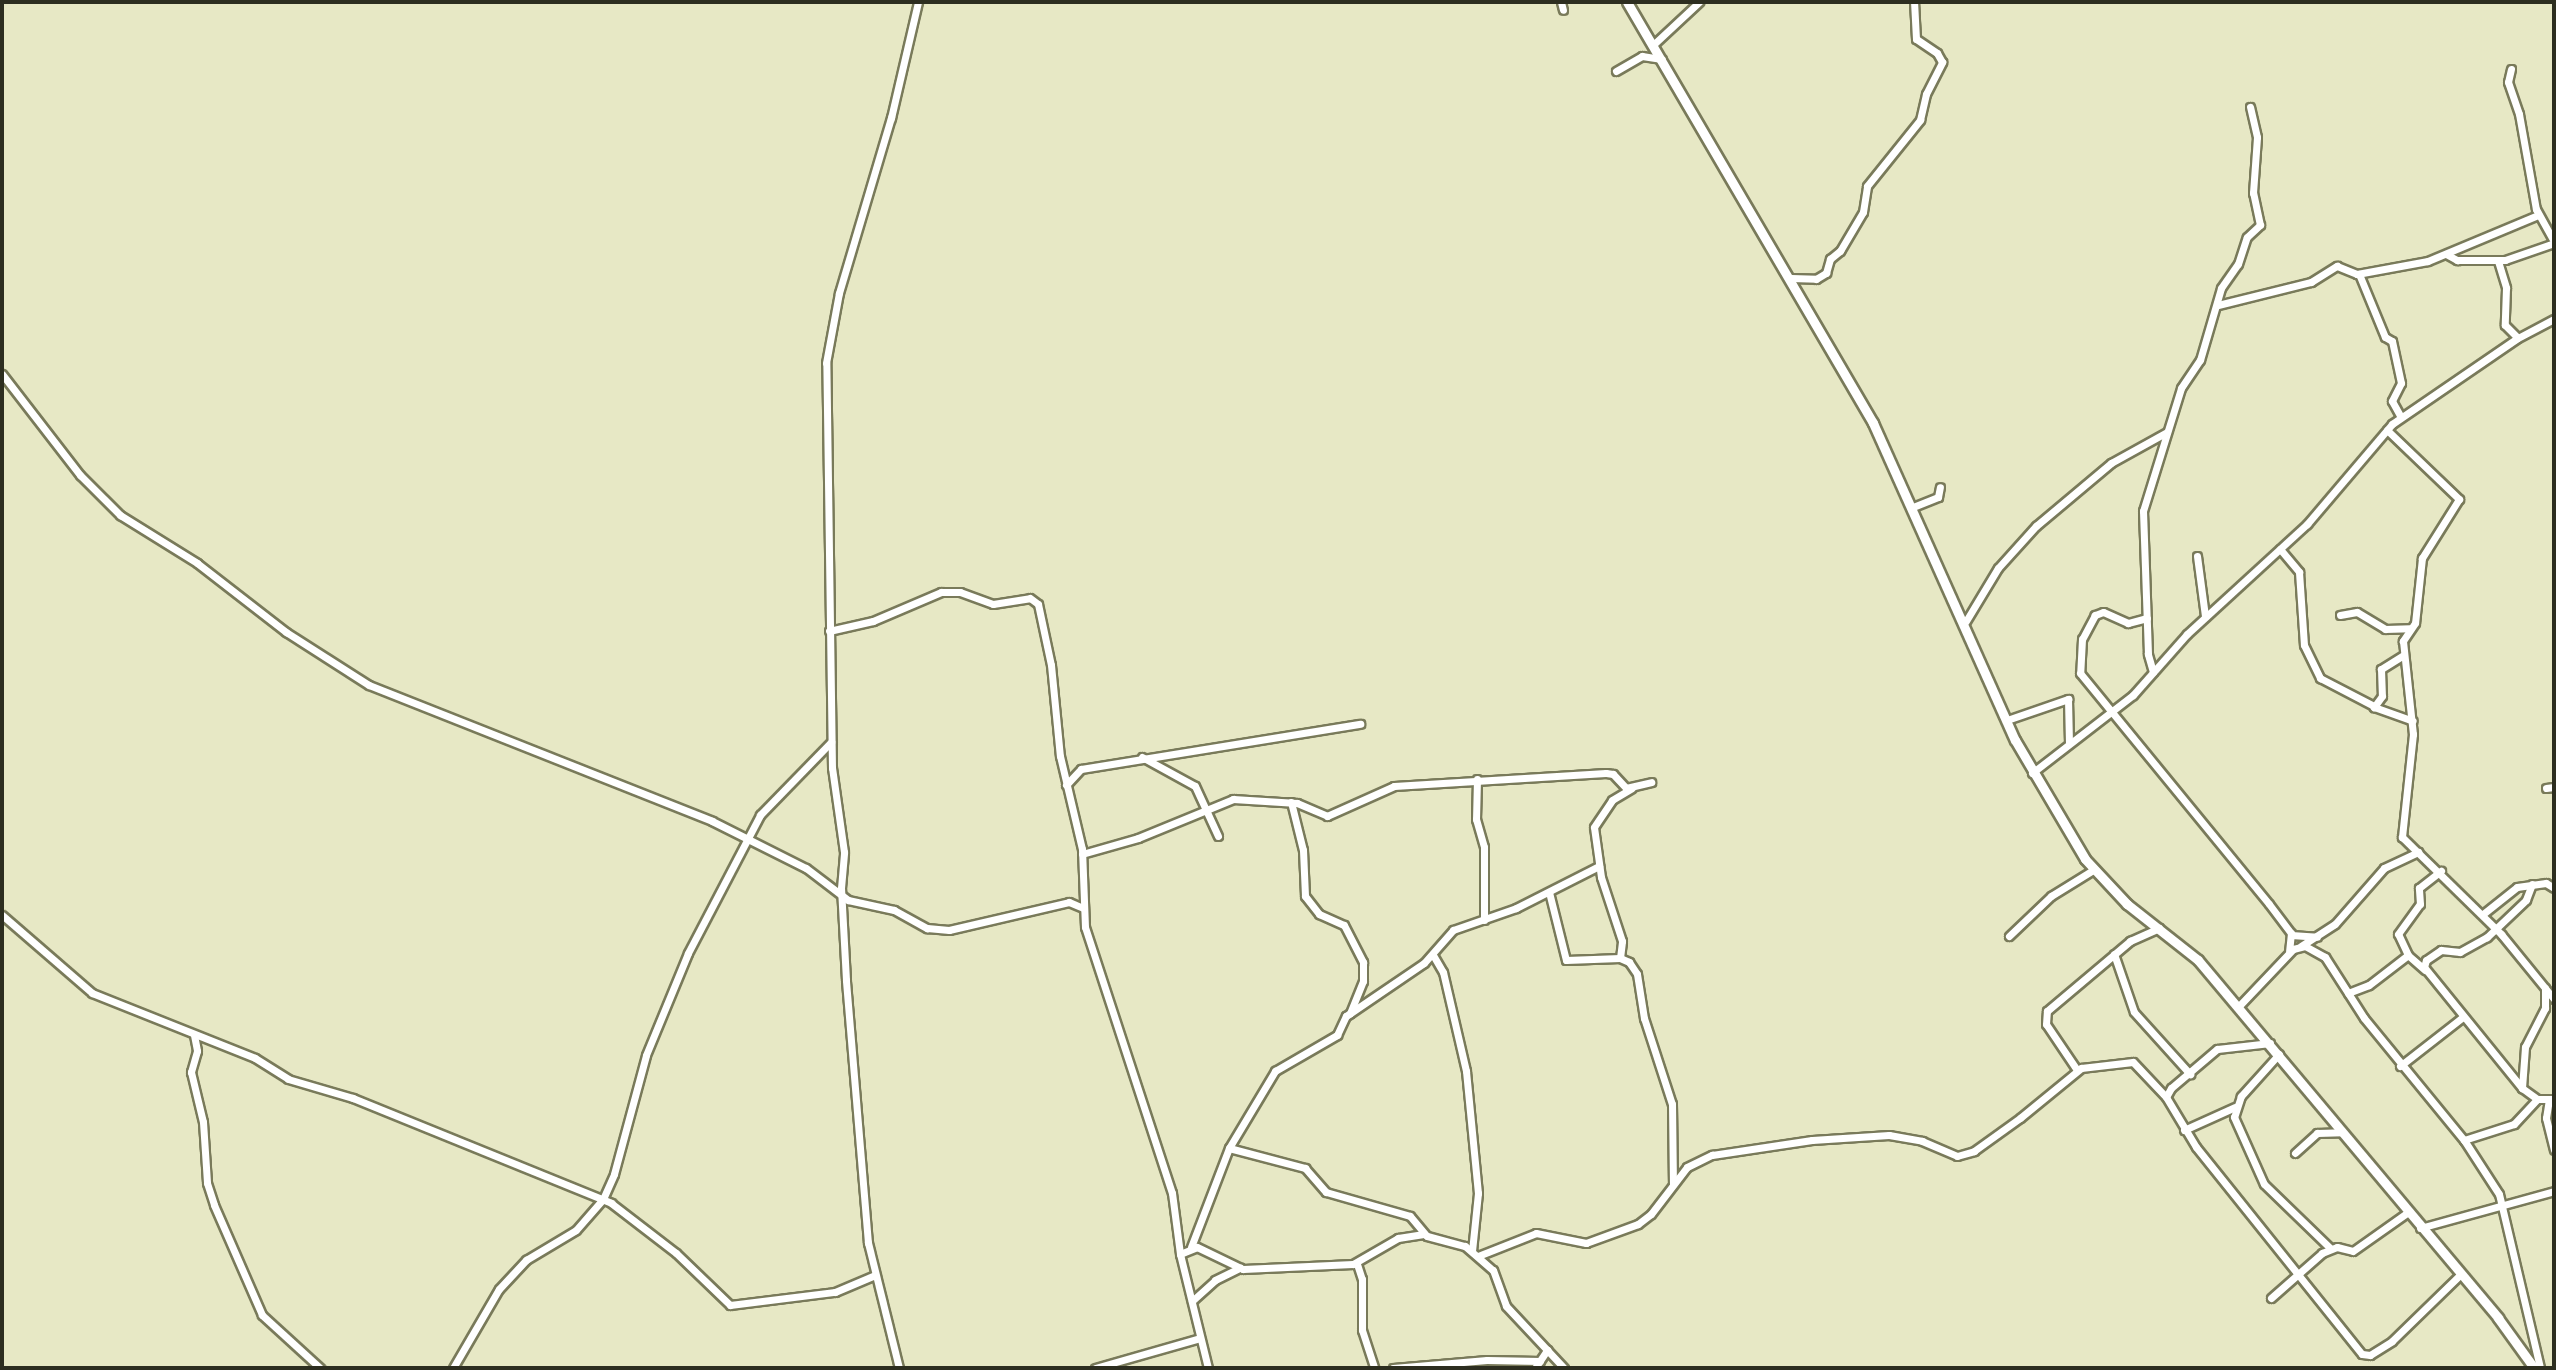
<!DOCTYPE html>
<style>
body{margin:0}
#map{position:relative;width:2556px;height:1370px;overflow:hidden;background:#e7e8c5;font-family:"Fira Sans Condensed",sans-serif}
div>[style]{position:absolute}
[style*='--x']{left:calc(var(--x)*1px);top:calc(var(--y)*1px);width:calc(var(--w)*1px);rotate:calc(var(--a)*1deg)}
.roads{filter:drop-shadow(2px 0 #797a5a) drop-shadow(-2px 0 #797a5a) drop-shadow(0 2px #797a5a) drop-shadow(0 -2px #797a5a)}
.minor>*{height:7px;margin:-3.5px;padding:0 3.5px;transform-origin:3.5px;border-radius:3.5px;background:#fff}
.tertiary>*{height:9px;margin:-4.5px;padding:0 4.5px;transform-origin:4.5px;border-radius:4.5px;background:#fff}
span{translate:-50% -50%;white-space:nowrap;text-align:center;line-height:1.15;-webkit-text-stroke:5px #fff;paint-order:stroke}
.frame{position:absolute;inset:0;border:4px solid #2d2e20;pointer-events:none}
</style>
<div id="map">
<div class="roads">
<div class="minor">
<div style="--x:1561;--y:2;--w:8;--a:76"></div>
<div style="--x:1654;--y:44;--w:62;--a:-43"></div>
<div style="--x:2511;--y:69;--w:13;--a:103"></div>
<div style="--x:2508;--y:82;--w:34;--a:71"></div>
<div style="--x:2519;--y:114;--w:97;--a:79.9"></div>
<div style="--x:2536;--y:209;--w:37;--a:61"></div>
<div style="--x:1616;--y:71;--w:30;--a:-30"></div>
<div style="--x:1642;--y:56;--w:20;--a:9"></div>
<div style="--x:2446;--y:254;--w:13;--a:29"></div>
<div style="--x:2457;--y:260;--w:48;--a:0"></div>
<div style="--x:2505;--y:260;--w:52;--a:-19.1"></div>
<div style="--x:2498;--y:261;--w:28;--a:73"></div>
<div style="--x:2506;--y:288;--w:37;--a:92"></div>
<div style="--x:2505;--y:325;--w:18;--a:45"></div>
<div style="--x:2359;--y:274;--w:68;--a:67.6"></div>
<div style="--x:2385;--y:337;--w:8;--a:30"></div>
<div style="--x:2392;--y:341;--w:43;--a:77.9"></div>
<div style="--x:2401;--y:383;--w:20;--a:117"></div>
<div style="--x:2392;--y:401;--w:18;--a:61"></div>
<div style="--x:1791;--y:278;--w:25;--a:2"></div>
<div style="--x:1816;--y:279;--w:12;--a:-31"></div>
<div style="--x:1826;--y:273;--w:15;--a:-74"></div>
<div style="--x:1830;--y:259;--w:13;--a:-39"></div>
<div style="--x:1840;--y:251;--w:45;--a:-59.5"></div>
<div style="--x:1863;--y:212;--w:26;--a:-81"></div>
<div style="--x:1867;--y:186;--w:85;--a:-51.2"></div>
<div style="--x:1920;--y:120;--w:27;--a:-77"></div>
<div style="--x:1926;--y:94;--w:36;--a:-63"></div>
<div style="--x:1942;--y:62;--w:10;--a:-119"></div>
<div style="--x:1937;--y:53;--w:25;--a:-146"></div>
<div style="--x:1916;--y:39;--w:37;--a:-93"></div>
<div style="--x:2218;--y:305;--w:96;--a:-13.9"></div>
<div style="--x:2311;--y:282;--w:31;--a:-32"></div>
<div style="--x:2337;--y:266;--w:22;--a:22"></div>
<div style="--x:2357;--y:274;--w:72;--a:-10.4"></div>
<div style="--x:2428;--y:261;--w:119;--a:-22.7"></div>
<div style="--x:2;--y:374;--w:128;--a:52.3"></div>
<div style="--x:80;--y:475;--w:57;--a:45"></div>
<div style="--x:120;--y:515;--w:91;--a:31.9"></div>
<div style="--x:197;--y:563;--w:113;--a:37.8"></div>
<div style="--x:286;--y:632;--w:98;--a:32.6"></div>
<div style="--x:369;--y:685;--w:369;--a:21.6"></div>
<div style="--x:712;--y:821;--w:105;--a:26.6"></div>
<div style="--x:806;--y:868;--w:53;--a:37.3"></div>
<div style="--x:848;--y:900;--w:47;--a:12.3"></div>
<div style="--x:894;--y:910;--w:38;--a:29"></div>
<div style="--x:927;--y:928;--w:22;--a:5"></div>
<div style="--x:949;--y:930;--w:123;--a:-13.1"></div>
<div style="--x:1069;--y:902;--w:15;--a:23"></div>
<div style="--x:2387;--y:430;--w:100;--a:43.8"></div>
<div style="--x:2459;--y:499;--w:70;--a:122.1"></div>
<div style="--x:2422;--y:558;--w:65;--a:96.1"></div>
<div style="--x:2415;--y:623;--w:22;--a:124"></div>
<div style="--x:2403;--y:641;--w:94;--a:83.9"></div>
<div style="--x:2413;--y:734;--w:104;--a:96.1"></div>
<div style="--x:2402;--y:837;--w:139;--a:44.4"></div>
<div style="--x:2501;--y:934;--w:84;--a:50.8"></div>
<div style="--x:1913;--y:507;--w:27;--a:-22"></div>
<div style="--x:1938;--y:497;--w:10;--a:-79"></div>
<div style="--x:2280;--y:549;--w:30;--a:50"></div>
<div style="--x:2299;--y:572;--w:73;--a:86.1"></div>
<div style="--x:2304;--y:645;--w:37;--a:64"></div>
<div style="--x:2320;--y:678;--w:61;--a:27.4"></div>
<div style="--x:2197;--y:556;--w:61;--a:82.4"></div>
<div style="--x:2340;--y:615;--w:17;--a:-10"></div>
<div style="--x:2357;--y:612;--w:33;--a:31"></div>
<div style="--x:2385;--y:629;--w:25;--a:-2"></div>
<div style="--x:2147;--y:618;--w:20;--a:165"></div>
<div style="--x:2128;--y:623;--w:27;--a:-156"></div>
<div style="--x:2103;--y:612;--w:9;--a:159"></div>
<div style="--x:2095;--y:615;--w:27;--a:118"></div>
<div style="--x:2082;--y:639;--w:34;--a:93"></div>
<div style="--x:2080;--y:673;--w:298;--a:50.7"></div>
<div style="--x:2269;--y:904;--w:36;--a:53"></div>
<div style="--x:2291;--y:933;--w:18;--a:96"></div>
<div style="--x:1966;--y:621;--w:62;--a:-58.9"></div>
<div style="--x:1998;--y:568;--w:57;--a:-47.9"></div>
<div style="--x:2036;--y:526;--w:98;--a:-40"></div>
<div style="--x:2111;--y:463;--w:64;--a:-29"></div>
<div style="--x:829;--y:631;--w:45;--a:-12.8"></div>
<div style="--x:873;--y:621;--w:74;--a:-23.1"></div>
<div style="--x:941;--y:592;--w:19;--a:0"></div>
<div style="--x:960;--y:592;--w:35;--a:20"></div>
<div style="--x:993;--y:604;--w:37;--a:-9"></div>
<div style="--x:1030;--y:598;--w:10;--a:37"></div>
<div style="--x:1038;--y:604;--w:62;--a:78"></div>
<div style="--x:1051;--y:665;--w:91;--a:84.4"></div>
<div style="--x:1060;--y:756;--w:96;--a:76.7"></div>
<div style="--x:1082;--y:849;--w:78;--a:87.8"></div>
<div style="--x:1085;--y:927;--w:280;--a:71.9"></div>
<div style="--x:1172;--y:1193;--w:62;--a:82.5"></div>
<div style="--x:1180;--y:1254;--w:117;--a:76.2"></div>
<div style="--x:2402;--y:656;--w:25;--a:148"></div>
<div style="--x:2381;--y:669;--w:27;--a:88"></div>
<div style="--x:2382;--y:696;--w:14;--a:126"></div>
<div style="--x:2374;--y:707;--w:41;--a:19.7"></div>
<div style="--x:2153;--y:672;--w:19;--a:-106"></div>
<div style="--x:2148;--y:654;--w:143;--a:-92"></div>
<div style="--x:2143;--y:511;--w:129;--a:-72.8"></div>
<div style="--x:2181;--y:388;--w:34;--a:-56"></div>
<div style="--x:2200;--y:360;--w:75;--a:-73.7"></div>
<div style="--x:2221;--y:288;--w:29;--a:-55"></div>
<div style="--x:2238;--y:264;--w:28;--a:-72"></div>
<div style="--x:2247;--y:237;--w:18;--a:-43"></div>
<div style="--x:2260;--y:225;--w:33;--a:-102"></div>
<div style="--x:2253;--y:193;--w:56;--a:-85.9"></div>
<div style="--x:2257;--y:137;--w:31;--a:-103"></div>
<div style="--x:2007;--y:720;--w:65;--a:-19"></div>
<div style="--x:2068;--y:699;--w:43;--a:88.7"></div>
<div style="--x:1142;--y:757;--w:60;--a:28.7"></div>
<div style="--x:1195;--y:786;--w:55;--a:65.3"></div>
<div style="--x:2032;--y:773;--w:128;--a:-37.7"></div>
<div style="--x:2133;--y:695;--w:81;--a:-48.5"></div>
<div style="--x:2187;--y:634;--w:163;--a:-42.5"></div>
<div style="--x:2307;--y:524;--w:131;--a:-49.6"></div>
<div style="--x:2392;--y:424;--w:150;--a:-34.4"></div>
<div style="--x:2516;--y:339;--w:43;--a:-27.8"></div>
<div style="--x:1477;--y:779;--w:40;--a:91.4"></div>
<div style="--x:1476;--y:819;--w:29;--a:74"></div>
<div style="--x:1484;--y:847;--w:73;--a:90"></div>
<div style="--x:1066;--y:785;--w:22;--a:-47"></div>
<div style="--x:1081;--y:769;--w:283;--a:-9.2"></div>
<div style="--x:2546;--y:788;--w:8;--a:-7"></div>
<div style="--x:1291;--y:802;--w:49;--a:76"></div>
<div style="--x:1303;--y:850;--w:46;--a:87.5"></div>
<div style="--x:1305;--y:896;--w:23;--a:52"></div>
<div style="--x:1319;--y:914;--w:27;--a:24"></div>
<div style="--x:1344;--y:925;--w:42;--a:62.8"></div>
<div style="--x:1363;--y:962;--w:19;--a:90"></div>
<div style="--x:1363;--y:981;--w:35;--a:112"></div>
<div style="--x:1082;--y:854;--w:58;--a:-15.9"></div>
<div style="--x:1138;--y:838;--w:103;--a:-22.3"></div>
<div style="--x:1233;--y:799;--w:64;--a:3.6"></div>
<div style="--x:1297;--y:803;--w:33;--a:23"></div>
<div style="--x:1327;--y:816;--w:73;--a:-24.1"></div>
<div style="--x:1394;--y:786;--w:212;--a:-3.5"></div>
<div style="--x:1606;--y:773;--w:7;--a:8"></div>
<div style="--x:1613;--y:774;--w:19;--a:47"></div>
<div style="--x:1626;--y:788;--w:26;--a:-13"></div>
<div style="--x:2532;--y:884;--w:17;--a:111"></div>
<div style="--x:2526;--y:900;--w:54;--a:136.5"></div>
<div style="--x:2487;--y:937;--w:31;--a:151"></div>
<div style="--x:2460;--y:952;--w:19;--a:-174"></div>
<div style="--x:2441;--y:950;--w:18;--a:146"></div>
<div style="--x:2426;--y:960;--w:7;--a:106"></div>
<div style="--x:2424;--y:967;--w:156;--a:51"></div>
<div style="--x:2522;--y:1088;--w:19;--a:36"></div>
<div style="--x:2537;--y:1099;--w:17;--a:0"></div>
<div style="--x:1549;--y:892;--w:70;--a:76"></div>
<div style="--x:1566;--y:960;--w:54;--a:-2.1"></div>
<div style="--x:1620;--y:958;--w:10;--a:24"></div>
<div style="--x:1629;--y:962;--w:14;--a:56"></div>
<div style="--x:1637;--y:974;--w:45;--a:81"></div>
<div style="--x:1644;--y:1018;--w:90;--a:72"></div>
<div style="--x:1672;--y:1104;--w:80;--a:89.3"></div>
<div style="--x:2483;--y:914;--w:43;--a:-38.5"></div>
<div style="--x:2517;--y:887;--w:29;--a:-8"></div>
<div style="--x:2546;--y:883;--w:9;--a:32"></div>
<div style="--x:2;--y:915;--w:119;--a:40.9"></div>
<div style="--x:92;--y:993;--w:175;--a:21.7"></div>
<div style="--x:255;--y:1058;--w:39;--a:32"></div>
<div style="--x:288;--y:1079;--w:68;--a:16.3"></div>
<div style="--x:353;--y:1098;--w:279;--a:22.1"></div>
<div style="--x:611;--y:1203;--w:82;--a:37.6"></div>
<div style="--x:676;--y:1253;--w:75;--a:43.9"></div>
<div style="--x:730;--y:1305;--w:106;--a:-7.1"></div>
<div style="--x:835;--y:1292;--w:43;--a:-23"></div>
<div style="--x:2291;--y:935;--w:26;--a:4"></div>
<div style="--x:2009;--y:936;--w:58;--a:-43.6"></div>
<div style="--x:2051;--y:896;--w:49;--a:-31.8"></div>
<div style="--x:2301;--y:946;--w:40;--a:-32.9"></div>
<div style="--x:2335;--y:924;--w:74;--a:-48.8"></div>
<div style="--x:2384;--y:868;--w:38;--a:-25"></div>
<div style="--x:2114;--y:954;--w:61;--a:71"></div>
<div style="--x:2134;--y:1012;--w:84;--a:47.9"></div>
<div style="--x:1433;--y:955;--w:20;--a:60"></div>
<div style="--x:1443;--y:972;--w:102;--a:76.9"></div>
<div style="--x:1466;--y:1071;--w:123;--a:84.4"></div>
<div style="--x:1478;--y:1193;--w:58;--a:95.9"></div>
<div style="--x:1620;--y:958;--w:17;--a:-83"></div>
<div style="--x:1622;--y:941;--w:67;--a:-108.2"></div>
<div style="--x:1601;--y:877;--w:50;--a:-98"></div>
<div style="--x:1594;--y:827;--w:32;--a:-56"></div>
<div style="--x:1612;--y:800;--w:23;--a:-31"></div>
<div style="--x:2425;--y:970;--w:23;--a:-139"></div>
<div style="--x:2408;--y:955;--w:23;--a:-115"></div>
<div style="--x:2398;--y:934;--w:37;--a:-54"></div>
<div style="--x:2420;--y:904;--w:16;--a:-94"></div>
<div style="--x:2419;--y:888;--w:28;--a:-38"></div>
<div style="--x:2348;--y:993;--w:22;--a:-21"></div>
<div style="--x:2369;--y:985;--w:49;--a:-37.6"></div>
<div style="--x:2238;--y:1007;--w:80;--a:-46.5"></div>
<div style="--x:2293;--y:949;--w:12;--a:-14"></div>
<div style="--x:2305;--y:946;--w:23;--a:29"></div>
<div style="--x:2325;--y:957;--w:72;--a:57.4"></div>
<div style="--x:2364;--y:1018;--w:158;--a:50.7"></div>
<div style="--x:2464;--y:1140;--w:64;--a:57.1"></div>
<div style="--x:2499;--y:1194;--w:179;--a:76.7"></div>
<div style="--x:194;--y:1035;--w:16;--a:79"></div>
<div style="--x:197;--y:1051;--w:22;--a:106"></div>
<div style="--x:191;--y:1072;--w:51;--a:76.5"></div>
<div style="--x:203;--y:1122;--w:61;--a:86.2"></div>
<div style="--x:207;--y:1183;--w:23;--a:72"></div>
<div style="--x:214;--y:1205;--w:120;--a:66.4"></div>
<div style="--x:262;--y:1315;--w:79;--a:42.4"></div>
<div style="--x:2270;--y:1043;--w:53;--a:173.5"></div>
<div style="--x:2217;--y:1049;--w:60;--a:139.7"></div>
<div style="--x:2171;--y:1088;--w:10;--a:119"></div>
<div style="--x:2166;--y:1097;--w:58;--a:59"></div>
<div style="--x:2196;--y:1147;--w:265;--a:51.3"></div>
<div style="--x:2362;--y:1354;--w:8;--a:7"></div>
<div style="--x:2370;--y:1355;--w:26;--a:-32"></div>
<div style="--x:2392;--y:1341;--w:96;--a:-44.2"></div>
<div style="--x:2279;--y:1054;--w:57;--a:132.1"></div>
<div style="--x:2241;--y:1096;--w:22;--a:108"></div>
<div style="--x:2234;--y:1117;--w:73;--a:65.9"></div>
<div style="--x:2264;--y:1184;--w:92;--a:44.1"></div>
<div style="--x:2400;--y:1066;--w:80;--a:-37.9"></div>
<div style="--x:2077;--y:1070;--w:55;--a:-124"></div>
<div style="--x:2046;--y:1024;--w:13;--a:-86"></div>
<div style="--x:2047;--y:1011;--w:109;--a:-40.1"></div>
<div style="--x:2130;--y:941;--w:32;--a:-24"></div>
<div style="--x:2522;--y:1088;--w:41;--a:-85.8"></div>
<div style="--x:2525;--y:1047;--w:44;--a:-62.9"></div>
<div style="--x:2545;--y:1008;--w:20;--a:-90"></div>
<div style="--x:2549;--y:1099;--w:19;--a:99"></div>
<div style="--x:2546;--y:1118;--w:33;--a:76"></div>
<div style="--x:2184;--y:1130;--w:56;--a:-24.3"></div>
<div style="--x:2464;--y:1140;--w:52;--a:-17.7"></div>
<div style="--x:2514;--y:1124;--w:34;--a:-47"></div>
<div style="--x:1229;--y:1148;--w:79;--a:14.7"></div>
<div style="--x:1305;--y:1168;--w:32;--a:49"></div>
<div style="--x:1326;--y:1192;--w:87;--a:15.9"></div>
<div style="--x:1410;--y:1216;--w:26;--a:50"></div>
<div style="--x:1427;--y:1236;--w:39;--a:15"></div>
<div style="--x:1465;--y:1246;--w:37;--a:41"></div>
<div style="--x:1493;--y:1270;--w:38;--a:70"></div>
<div style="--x:1506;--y:1306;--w:85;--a:46.9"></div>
<div style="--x:2295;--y:1153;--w:30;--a:-42"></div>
<div style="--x:2317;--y:1133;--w:25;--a:-2"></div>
<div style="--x:2420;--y:1228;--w:139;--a:-15.4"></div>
<div style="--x:1191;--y:1247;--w:106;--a:-69"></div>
<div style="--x:1229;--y:1148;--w:90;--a:-59.1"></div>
<div style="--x:1275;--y:1071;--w:72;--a:-30.1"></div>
<div style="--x:1337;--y:1035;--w:21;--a:-65"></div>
<div style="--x:1346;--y:1016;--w:94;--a:-34.2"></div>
<div style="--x:1424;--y:963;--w:44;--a:-48.7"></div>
<div style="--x:1453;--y:930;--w:67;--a:-19.2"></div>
<div style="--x:1516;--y:908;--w:93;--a:-26.8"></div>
<div style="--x:1180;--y:1254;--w:18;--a:-22"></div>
<div style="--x:1197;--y:1247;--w:51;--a:25.6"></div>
<div style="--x:1243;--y:1269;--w:110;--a:-2.6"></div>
<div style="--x:1353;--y:1264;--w:52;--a:-30"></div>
<div style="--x:1398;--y:1238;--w:26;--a:-9"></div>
<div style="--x:1478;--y:1256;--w:62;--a:-21.6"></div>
<div style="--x:1536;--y:1233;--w:51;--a:11.3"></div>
<div style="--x:1586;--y:1243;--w:55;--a:-20.1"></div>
<div style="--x:1638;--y:1224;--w:16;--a:-38"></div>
<div style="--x:1651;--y:1214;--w:59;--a:-52.5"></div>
<div style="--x:1687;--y:1167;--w:28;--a:-26"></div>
<div style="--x:1712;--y:1155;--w:101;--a:-8.5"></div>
<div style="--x:1812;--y:1140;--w:77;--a:-3.7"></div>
<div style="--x:1889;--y:1135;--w:34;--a:10"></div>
<div style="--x:1922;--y:1141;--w:38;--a:23"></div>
<div style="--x:1957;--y:1156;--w:18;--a:-16"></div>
<div style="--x:1974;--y:1151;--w:57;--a:-35.7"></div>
<div style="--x:2020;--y:1118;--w:79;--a:-39.3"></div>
<div style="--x:2081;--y:1068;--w:52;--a:-6.6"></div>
<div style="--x:2133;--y:1062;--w:48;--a:46.7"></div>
<div style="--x:1357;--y:1264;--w:16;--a:72"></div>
<div style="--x:1362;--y:1279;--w:51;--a:90"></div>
<div style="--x:1362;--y:1330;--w:40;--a:72"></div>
<div style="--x:2271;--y:1298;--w:68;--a:-41.4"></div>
<div style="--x:2322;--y:1253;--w:16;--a:-22"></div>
<div style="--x:2337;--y:1247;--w:16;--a:14"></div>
<div style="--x:2353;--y:1251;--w:67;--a:-35.3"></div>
<div style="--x:1192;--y:1301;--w:31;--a:-42"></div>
<div style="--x:1215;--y:1280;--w:28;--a:-26"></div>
<div style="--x:453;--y:1368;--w:91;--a:-59.8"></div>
<div style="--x:499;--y:1289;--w:40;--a:-47"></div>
<div style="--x:526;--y:1260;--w:58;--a:-31"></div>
<div style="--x:576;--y:1230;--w:41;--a:-48.9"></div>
<div style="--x:603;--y:1199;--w:27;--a:-66"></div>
<div style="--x:614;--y:1174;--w:123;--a:-74.9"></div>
<div style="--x:646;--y:1055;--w:110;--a:-67.6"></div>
<div style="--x:688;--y:953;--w:156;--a:-62.4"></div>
<div style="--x:760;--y:815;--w:102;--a:-45.8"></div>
<div style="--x:899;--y:1368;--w:129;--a:-103.9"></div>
<div style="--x:868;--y:1243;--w:264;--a:-94.8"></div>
<div style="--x:846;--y:980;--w:92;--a:-93.1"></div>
<div style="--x:841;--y:888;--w:36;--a:-85"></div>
<div style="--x:844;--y:852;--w:85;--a:-98.1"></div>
<div style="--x:832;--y:768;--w:405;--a:-90.8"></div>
<div style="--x:826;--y:363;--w:71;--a:-79.5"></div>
<div style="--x:839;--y:293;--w:183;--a:-73.5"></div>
<div style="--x:891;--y:118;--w:119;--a:-76.9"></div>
<div style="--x:1095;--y:1368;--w:109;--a:-15.9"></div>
<div style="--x:1393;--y:1368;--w:94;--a:-4.9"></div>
<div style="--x:1487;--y:1360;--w:53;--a:1.1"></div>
<div style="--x:1535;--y:1368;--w:22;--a:-56"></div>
</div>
<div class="tertiary">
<div style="--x:1627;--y:2;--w:488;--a:59.7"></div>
<div style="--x:1873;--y:423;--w:347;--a:65.9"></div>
<div style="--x:2015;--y:740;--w:138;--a:59.5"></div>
<div style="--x:2085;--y:859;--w:62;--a:47"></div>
<div style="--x:2127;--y:904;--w:90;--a:38.3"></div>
<div style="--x:2198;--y:960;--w:467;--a:50"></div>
<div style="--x:2498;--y:1318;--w:62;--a:54.2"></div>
</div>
</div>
<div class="frame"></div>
</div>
